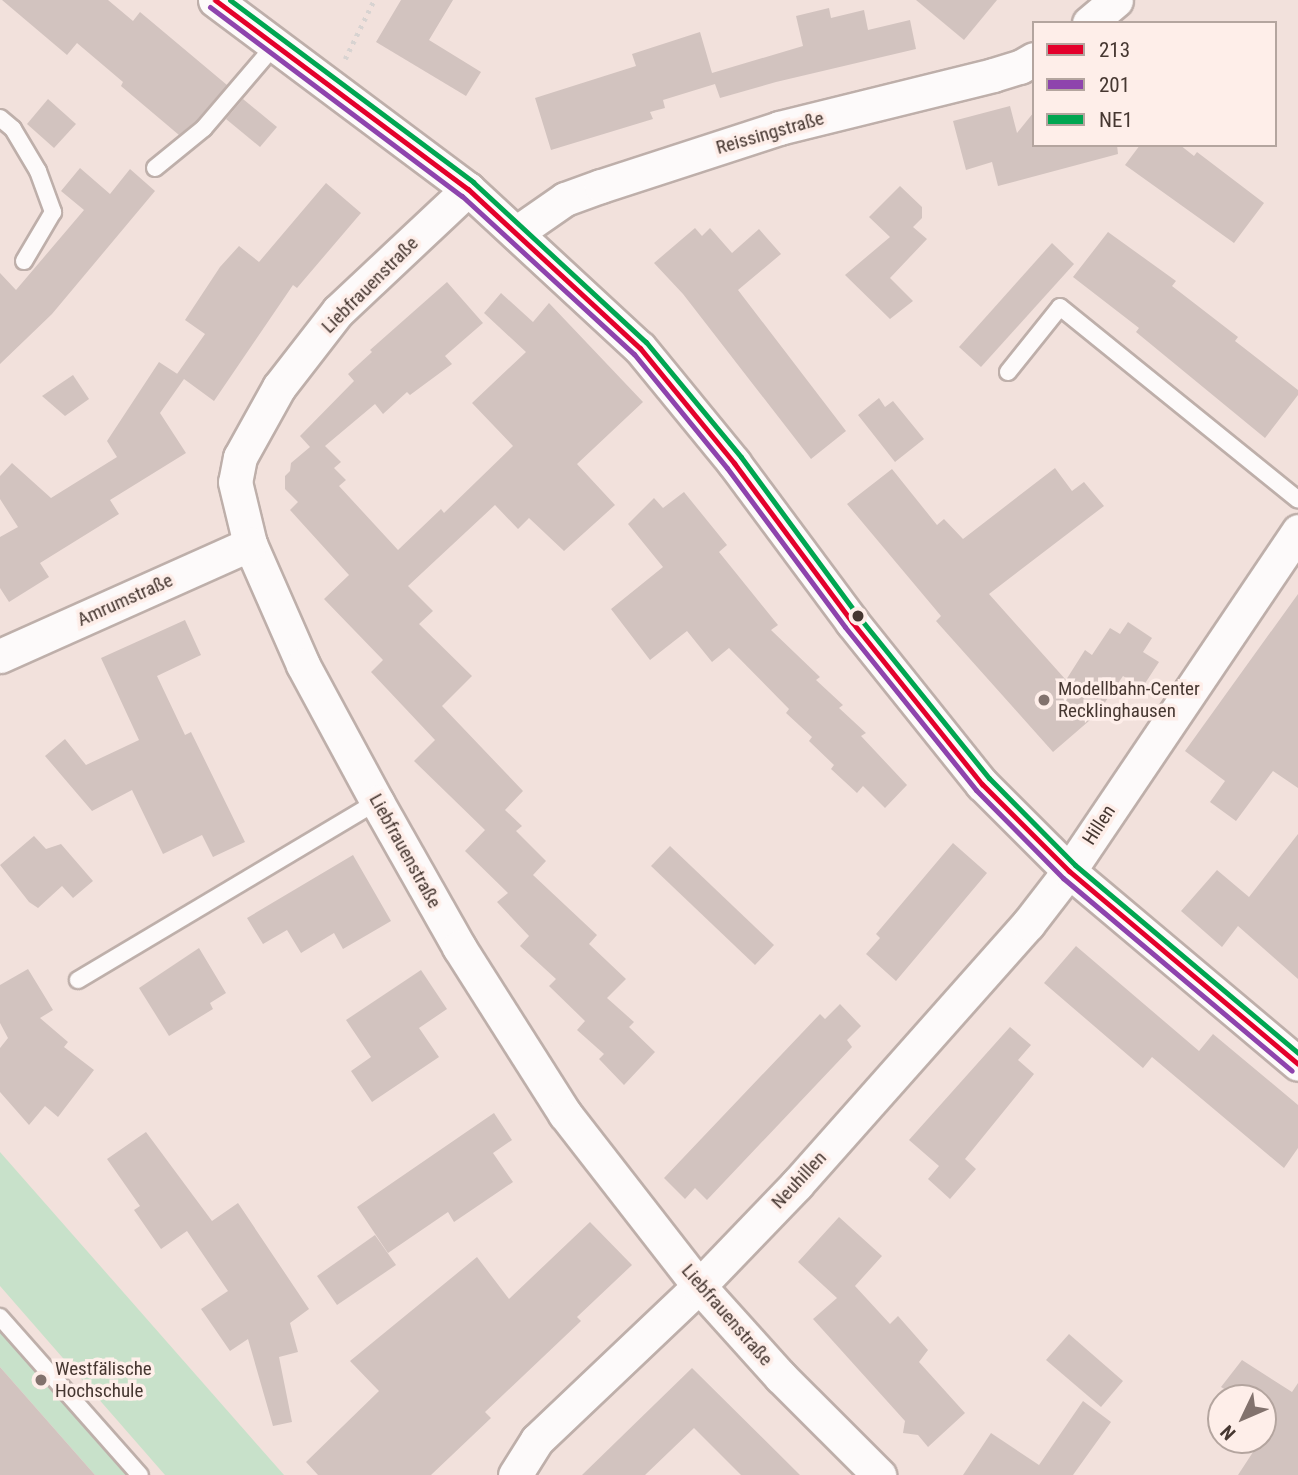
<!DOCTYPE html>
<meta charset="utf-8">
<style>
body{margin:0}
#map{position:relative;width:1298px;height:1475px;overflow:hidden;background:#f2e1dc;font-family:"Roboto Condensed",sans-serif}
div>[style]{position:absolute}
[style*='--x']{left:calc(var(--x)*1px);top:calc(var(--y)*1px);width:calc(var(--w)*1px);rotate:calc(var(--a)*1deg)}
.green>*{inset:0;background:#c8e1ca}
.building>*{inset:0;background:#d2c3bf}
.path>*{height:4.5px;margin-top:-2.25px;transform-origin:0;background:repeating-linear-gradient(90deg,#d8d3d1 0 3.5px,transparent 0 8.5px)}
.roads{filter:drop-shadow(2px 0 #beafaa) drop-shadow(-2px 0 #beafaa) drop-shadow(0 2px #beafaa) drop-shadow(0 -2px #beafaa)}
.service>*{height:16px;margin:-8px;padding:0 8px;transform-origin:8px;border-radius:8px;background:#fdfafa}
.minor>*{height:33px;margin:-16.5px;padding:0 16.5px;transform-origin:16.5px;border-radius:16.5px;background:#fdfafa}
.bus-1>*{height:5px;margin:-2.5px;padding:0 2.5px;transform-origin:2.5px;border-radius:2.5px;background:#e4002b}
.bus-2>*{height:5px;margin:-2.5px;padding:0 2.5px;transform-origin:2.5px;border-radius:2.5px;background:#8e44ad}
.bus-3>*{height:5px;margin:-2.5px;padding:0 2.5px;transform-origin:2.5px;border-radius:2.5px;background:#00a651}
.dots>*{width:19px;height:19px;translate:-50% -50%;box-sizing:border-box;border:4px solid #feeee9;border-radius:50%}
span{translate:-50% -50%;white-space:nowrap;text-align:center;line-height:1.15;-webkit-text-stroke:7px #feeee9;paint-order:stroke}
.street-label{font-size:19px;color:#463731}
.poi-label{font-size:19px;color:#463731}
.left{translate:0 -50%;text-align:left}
.legend{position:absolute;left:1032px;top:21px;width:245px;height:126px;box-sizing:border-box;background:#feeee9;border:2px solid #b4a59f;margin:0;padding:9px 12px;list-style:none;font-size:21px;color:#463731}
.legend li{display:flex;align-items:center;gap:14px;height:35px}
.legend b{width:35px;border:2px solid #b4a59f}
.north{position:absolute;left:1207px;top:1384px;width:70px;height:70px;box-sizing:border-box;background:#feeee9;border:2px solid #b4a59f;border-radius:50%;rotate:226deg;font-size:19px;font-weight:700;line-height:28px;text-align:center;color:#463731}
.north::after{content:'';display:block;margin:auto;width:24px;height:32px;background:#82726d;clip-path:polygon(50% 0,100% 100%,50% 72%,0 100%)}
</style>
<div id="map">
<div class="green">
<div style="clip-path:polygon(0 1152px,284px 1475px,165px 1475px,0 1286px)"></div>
<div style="clip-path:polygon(0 1327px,130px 1475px,95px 1475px,0 1367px)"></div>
</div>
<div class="building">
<div style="clip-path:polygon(2px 0,108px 0,133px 21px,140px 12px,227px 85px,197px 120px,179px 135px,121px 86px,123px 82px,77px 43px,67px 55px)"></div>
<div style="clip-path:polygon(401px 0,453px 0,429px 40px,481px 72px,466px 96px,376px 42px)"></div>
<div style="clip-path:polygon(916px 0,997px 0,964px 40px)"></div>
<div style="clip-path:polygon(829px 8px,831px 18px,864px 10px,868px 30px,910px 20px,916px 49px,776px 82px,720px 98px,715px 84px,663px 100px,665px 108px,650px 112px,653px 119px,551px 150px,535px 98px,636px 66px,632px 54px,700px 32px,712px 73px,803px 46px,796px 16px)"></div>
<div style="clip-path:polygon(48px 99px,76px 124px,54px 148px,27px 124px)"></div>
<div style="clip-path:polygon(243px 99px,277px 127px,260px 147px,226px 119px)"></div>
<div style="clip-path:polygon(1010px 106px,1017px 133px,1034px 112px,1034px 145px,1117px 145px,1118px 154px,998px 186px,992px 162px,966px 170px,953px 121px)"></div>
<div style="clip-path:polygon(1140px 145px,1180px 145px,1194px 156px,1197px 152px,1264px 203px,1234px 243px,1125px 165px)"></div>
<div style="clip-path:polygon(80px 168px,110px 194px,130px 169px,155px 191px,52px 314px,0 364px,0 273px,16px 290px,84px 210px,61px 191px)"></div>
<div style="clip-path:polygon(326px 183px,361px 213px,297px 288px,293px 285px,214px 401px,184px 379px,160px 413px,186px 453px,110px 500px,119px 514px,40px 563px,49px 577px,9px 602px,0 588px,0 537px,18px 527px,0 499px,0 476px,12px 463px,51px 498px,117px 457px,107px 441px,159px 362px,179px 375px,177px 374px,205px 334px,185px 320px,220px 267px,239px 246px,259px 262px)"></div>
<div style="clip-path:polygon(900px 186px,922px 207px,922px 218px,913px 227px,927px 239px,890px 278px,913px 301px,890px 319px,845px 275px,890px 237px,869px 217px)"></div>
<div style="clip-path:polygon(695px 228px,702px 236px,710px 228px,732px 253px,759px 229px,781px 254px,738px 290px,846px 431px,811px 459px,683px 294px,654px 263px)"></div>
<div style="clip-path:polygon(1108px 232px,1176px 281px,1172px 286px,1238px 337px,1235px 341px,1298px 390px,1298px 395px,1265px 438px,1136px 332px,1139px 328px,1073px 277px)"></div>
<div style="clip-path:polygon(1052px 243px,1074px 264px,981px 367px,959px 347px)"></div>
<div style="clip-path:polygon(447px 282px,483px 323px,445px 356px,452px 364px,410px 395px,407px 392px,383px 414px,375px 404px,325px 446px,341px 462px,334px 468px,346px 480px,339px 486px,398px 550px,441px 509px,444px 513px,513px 446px,472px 403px,526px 352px,484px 313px,501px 293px,533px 322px,549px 303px,643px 402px,577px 464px,615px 505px,564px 551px,529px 518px,518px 529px,495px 505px,408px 586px,433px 611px,419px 624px,472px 676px,442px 706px,523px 791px,505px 810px,522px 826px,516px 831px,546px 861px,533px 875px,597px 935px,589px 944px,626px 979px,607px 998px,634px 1022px,629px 1027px,655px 1052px,624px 1085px,599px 1059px,604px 1054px,577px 1030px,585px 1021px,549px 986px,556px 979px,520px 946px,529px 936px,497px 902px,508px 893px,465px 851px,485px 830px,414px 761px,435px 740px,371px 672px,383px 660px,324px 599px,349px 575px,290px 510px,298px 502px,285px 489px,285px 476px,290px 471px,291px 463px,310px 447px,300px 436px,354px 381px,348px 374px,372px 352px,370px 350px)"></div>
<div style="clip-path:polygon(73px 375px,89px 399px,65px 416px,42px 396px)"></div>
<div style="clip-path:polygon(879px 398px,885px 407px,893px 401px,924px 439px,895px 462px,858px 415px)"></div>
<div style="clip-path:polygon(1055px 468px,1072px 491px,1084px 482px,1104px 506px,989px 594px,1066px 680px,1085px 650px,1092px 655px,1110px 628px,1120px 634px,1128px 622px,1152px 638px,1143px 652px,1159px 662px,1142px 688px,1123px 676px,1097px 714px,1053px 752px,936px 621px,941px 616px,847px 504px,892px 469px,937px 525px,944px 519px,963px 539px)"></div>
<div style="clip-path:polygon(684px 492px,727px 545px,719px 552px,778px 625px,771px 630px,820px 677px,816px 680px,843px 705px,839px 708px,866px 733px,861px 736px,907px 785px,885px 808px,863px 786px,857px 793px,831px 769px,834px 765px,809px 741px,812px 737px,786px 713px,789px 709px,729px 648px,712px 662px,687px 631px,650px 660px,611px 609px,663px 567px,628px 524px,654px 498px,663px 508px)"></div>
<div style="clip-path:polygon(1298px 594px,1298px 788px,1273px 771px,1236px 821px,1210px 802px,1225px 781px,1185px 751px)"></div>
<div style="clip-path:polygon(185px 620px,201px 655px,157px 676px,185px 735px,191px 732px,245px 842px,213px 857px,202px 835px,163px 854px,132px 790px,92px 811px,45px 756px,65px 739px,86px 765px,139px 740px,101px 658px)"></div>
<div style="clip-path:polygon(1298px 834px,1298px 979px,1238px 926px,1222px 947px,1181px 911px,1217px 870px,1249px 897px)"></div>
<div style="clip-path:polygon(34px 836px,46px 849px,61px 844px,93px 881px,73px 898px,62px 886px,38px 908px,29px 902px,0 865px)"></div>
<div style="clip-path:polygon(953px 843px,987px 873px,896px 981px,866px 954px,880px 938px,876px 934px)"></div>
<div style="clip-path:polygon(670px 846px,774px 945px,755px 965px,651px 866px)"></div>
<div style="clip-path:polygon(353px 855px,391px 921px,343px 949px,334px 933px,301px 953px,287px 930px,263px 944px,247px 918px)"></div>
<div style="clip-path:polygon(1076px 946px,1199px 1051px,1213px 1034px,1298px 1105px,1298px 1148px,1284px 1168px,1152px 1057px,1143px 1068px,1044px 983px)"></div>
<div style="clip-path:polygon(199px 948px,226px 993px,210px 1003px,213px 1009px,169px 1036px,139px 988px)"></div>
<div style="clip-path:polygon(28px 969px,53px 1010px,40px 1018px,68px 1042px,64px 1047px,94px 1070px,58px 1117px,45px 1106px,29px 1125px,0 1092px,0 1048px,8px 1038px,0 1023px,0 985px)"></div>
<div style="clip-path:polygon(421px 970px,447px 1009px,419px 1028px,439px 1057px,372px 1102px,351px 1071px,371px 1057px,346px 1020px)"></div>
<div style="clip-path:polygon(840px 1004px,861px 1026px,847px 1040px,852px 1047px,707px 1200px,695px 1188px,685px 1199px,664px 1178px,820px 1014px,825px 1019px)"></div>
<div style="clip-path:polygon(1010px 1027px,1031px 1045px,1018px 1060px,1034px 1074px,965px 1159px,976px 1169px,950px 1199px,928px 1179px,939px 1166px,909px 1140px)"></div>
<div style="clip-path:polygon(494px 1113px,512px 1140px,493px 1153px,513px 1182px,454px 1222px,448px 1212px,388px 1253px,357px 1207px)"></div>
<div style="clip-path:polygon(146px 1132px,212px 1221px,238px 1203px,309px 1309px,290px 1323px,298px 1352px,279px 1357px,292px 1422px,273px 1426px,248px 1339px,230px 1351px,201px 1309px,228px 1291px,187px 1231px,161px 1249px,134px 1210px,140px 1206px,107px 1159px)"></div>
<div style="clip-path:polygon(839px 1217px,882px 1256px,855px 1286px,890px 1324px,898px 1316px,928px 1350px,919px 1362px,965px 1413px,928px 1447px,918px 1435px,903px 1433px,905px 1421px,813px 1319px,837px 1298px,798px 1262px)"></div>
<div style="clip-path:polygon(590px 1222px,632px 1265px,577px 1317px,581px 1321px,485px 1412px,491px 1418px,431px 1475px,318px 1475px,306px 1462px,379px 1391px,350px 1361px,477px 1257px,509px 1299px)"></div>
<div style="clip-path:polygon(375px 1235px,396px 1265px,337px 1305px,317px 1276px)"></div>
<div style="clip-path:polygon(1069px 1334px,1123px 1381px,1101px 1407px,1046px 1360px)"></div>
<div style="clip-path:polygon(1242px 1360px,1292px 1392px,1298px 1383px,1298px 1475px,1238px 1475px,1274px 1420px,1263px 1414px,1263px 1398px,1239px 1398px,1221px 1387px)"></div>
<div style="clip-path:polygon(0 1367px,95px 1475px,0 1475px)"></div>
<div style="clip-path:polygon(692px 1368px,800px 1475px,741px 1475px,694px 1428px,645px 1475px,582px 1475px)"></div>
<div style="clip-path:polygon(1083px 1401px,1111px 1422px,1073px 1475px,963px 1475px,991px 1433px,1039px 1465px)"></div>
</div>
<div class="path">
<div style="--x:345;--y:59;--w:66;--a:-63.8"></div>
</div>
<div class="roads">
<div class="service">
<div style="--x:0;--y:118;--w:17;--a:40"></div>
<div style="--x:13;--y:129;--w:49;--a:59.2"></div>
<div style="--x:38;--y:171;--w:44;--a:69.9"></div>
<div style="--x:53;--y:212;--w:57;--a:120.6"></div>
<div style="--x:155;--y:168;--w:63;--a:-39.2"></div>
<div style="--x:204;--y:128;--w:109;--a:-49.5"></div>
<div style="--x:1008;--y:372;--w:83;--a:-51.3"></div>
<div style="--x:1060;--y:307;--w:306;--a:39"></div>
<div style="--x:78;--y:980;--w:348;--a:-30.8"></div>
<div style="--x:0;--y:1317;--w:211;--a:48.5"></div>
</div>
<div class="minor">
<div style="--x:215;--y:0;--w:316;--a:36.8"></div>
<div style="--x:468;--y:189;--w:234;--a:42.8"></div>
<div style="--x:640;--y:348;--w:149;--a:50.7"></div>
<div style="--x:734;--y:463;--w:198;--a:53.4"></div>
<div style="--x:852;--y:622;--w:208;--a:51.3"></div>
<div style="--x:982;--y:784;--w:123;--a:45"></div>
<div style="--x:1069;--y:871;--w:299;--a:40.1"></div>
<div style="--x:1089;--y:23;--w:35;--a:-40"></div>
<div style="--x:468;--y:189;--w:178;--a:136.8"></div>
<div style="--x:338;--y:311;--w:96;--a:127.8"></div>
<div style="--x:279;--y:387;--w:80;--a:119.1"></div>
<div style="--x:240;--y:457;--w:25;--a:101"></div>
<div style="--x:235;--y:482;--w:64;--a:76.4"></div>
<div style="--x:250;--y:544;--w:132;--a:66.3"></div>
<div style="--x:303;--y:665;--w:156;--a:61.6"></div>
<div style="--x:377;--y:802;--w:167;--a:60.5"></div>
<div style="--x:459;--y:947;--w:198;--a:57.6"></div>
<div style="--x:565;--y:1114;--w:218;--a:52.1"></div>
<div style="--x:699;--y:1286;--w:122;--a:48"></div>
<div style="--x:781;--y:1377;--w:139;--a:45"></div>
<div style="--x:516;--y:233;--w:60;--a:-34.8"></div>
<div style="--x:565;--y:199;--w:38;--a:-20"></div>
<div style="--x:601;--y:186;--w:187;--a:-18"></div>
<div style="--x:779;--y:128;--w:220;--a:-13.9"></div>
<div style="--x:993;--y:75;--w:28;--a:-17"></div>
<div style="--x:1020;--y:67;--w:16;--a:-30"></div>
<div style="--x:0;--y:656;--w:274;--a:-24.1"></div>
<div style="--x:515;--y:1475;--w:41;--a:-57.8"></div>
<div style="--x:537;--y:1440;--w:224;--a:-43.5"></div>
<div style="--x:699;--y:1286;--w:141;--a:-46.1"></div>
<div style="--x:797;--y:1184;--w:348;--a:-48.4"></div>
<div style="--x:1028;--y:924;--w:67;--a:-52.3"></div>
<div style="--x:1069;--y:871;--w:410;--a:-56"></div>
</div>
</div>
<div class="bus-1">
<div style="--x:215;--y:0;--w:316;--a:36.8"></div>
<div style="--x:468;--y:189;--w:234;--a:42.8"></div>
<div style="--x:640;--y:348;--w:149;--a:50.7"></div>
<div style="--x:734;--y:463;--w:198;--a:53.4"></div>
<div style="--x:852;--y:622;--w:208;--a:51.3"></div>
<div style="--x:982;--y:784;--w:123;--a:45"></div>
<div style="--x:1069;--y:871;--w:299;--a:40.1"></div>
</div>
<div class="bus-2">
<div style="--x:210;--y:7;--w:315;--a:36.9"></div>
<div style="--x:462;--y:196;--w:234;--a:42.6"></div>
<div style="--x:634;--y:354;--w:147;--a:50.8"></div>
<div style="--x:727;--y:468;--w:198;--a:53.4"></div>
<div style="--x:845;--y:627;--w:209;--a:51.2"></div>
<div style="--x:976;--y:790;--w:124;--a:45.3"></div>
<div style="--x:1063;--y:878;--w:299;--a:40.1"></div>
</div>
<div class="bus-3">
<div style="--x:230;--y:0;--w:304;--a:36.8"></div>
<div style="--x:473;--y:182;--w:236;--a:42.8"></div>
<div style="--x:646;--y:342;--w:149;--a:50.4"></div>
<div style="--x:741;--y:457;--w:199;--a:53.6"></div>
<div style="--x:859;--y:617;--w:207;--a:51.1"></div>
<div style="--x:989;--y:778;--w:122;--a:45.3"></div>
<div style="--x:1075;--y:865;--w:292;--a:40.1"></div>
</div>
<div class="dots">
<div style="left:858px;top:616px;background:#463731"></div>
<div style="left:1044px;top:700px;background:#82726d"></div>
<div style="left:41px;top:1380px;background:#82726d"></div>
</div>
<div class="street-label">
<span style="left:770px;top:133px;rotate:-16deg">Reissingstraße</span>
<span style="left:370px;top:285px;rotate:-45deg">Liebfrauenstraße</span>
<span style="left:125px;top:600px;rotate:-24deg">Amrumstraße</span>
<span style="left:1099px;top:825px;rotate:-57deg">Hillen</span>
<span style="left:405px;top:851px;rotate:61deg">Liebfrauenstraße</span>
<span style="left:799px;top:1180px;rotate:-47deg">Neuhillen</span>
<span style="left:727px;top:1315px;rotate:49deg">Liebfrauenstraße</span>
</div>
<div class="poi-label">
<span class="left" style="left:1058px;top:700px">Modellbahn-Center<br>Recklinghausen</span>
<span class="left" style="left:55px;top:1380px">Westfälische<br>Hochschule</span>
</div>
<ul class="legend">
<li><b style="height:9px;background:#e4002b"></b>213</li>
<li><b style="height:9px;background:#8e44ad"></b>201</li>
<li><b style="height:9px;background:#00a651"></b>NE1</li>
</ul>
<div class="north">N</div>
</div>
